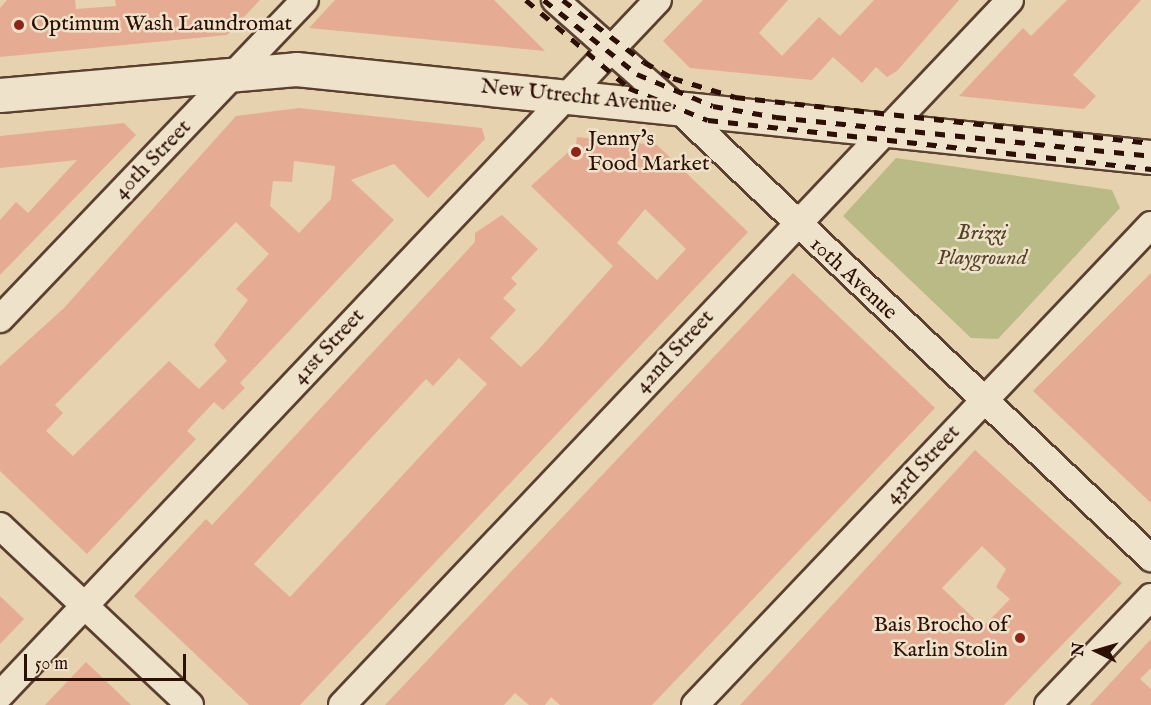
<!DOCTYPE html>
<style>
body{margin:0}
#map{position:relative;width:1151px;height:705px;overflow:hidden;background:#e6d2af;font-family:"IM FELL English",serif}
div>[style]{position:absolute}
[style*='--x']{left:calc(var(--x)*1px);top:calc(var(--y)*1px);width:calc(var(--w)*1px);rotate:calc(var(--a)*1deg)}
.green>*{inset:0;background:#baba87}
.building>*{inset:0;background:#e5ac93}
.roads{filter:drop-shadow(2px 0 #5b402f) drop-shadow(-2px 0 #5b402f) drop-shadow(0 2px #5b402f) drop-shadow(0 -2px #5b402f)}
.street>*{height:26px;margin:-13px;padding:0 13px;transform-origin:13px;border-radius:13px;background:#efe2cb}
.secondary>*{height:33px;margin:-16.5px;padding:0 16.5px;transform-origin:16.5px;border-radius:16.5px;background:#efe2cb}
.rail>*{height:4.5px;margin-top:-2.25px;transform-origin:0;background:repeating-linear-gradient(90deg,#2d1004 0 10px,transparent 0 20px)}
.dots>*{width:16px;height:16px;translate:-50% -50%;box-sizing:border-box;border:3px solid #efe2cb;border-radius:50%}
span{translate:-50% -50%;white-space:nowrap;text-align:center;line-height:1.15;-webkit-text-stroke:5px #efe2cb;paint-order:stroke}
.poi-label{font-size:22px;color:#2d1004}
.left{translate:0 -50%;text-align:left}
.right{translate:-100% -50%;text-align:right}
.street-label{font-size:22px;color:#2d1004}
.park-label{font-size:22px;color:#57432b;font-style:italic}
.north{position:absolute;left:1067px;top:621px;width:60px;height:60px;-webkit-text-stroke:4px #efe2cb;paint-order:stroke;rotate:275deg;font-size:16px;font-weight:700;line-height:24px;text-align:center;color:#2d1004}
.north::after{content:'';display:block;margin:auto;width:21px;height:27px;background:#2d1004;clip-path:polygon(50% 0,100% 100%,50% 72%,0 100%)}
.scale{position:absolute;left:24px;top:654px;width:162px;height:27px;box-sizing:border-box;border:3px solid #2d1004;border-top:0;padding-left:8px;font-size:18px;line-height:21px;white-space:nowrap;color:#2d1004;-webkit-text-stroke:4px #efe2cb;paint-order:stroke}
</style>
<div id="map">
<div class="green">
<div style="clip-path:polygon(896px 158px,1112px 190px,1120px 208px,998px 339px,971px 338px,843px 216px)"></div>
</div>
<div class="building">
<div style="clip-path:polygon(7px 0,75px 0,76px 9px,116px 6px,115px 0,260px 0,227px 35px,0 57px,0 8px)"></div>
<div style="clip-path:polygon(335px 0,494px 0,545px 51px,309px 28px)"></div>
<div style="clip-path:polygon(703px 0,788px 0,759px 33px,782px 56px,819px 17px,840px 36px,874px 0,959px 0,897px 71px,887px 77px,876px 67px,862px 83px,833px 57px,812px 80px,690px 68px,663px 41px)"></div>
<div style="clip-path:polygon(1067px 0,1141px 0,1073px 75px,1096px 96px,1084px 109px,959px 96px,1023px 28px,1031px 36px)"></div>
<div style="clip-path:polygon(evenodd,299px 108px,482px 128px,485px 139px,428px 198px,394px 164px,351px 180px,394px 220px,240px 383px,245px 388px,223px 410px,214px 402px,187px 431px,196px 439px,87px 554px,0 471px,0 366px,64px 308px,236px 116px,299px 108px,294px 161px,335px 166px,331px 199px,299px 233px,270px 206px,273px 181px,292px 182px,294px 161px,299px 108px,236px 222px,269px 254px,236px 289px,248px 300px,214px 345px,227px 361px,199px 389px,169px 361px,73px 456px,46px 431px,63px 413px,55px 405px,236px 222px)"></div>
<div style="clip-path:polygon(124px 123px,136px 135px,0 275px,0 220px,16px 202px,28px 213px,77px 160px,0 168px,0 136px)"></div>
<div style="clip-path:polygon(evenodd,577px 137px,657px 145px,748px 232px,300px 705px,249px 705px,134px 596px,206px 519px,212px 525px,254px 480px,475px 242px,475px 233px,502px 215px,538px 249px,511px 278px,517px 284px,503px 298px,516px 310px,490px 338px,521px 367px,538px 350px,613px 266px,531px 186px,576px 145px,577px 137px,645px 209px,686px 249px,657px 280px,617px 243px,645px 209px,577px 137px,459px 358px,487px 384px,290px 597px,254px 564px,426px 379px,433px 386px,459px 358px)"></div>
<div style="clip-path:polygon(793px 273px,935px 408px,652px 705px,560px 705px,551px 697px,545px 705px,529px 705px,515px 693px,504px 705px,385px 705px)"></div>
<div style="clip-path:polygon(1151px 273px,1151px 503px,1033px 391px)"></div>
<div style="clip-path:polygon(evenodd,975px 450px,1122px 583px,1004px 705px,740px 705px,975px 450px,982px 546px,1006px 569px,996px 587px,1010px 599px,983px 627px,942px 588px,982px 546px)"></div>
<div style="clip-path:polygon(0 596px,24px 619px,0 644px)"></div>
<div style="clip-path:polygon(1151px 639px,1151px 668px,1140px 679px,1151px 689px,1151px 705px,1090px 705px)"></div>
<div style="clip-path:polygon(86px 662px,131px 705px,45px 705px)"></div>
</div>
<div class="roads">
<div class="street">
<div style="--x:555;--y:0;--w:163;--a:41.5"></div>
<div style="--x:677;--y:108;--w:654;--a:43.51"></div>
<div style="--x:0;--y:319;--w:441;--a:-46.3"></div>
<div style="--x:0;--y:526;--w:261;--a:43.3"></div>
<div style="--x:0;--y:695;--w:957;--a:-46.57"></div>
<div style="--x:342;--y:705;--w:971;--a:-46.54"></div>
<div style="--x:695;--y:705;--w:662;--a:-46.47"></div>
<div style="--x:1048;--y:705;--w:149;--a:-46.4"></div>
</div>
<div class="secondary">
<div style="--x:0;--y:95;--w:297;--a:-5"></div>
<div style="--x:296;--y:69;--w:860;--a:5.88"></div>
</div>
</div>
<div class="rail">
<div style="--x:526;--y:0;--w:135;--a:40.5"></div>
<div style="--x:629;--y:88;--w:85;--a:22.1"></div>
<div style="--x:708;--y:120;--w:446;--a:6.3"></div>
<div style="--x:544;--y:0;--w:119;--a:38.5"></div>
<div style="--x:637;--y:74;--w:82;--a:22.8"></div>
<div style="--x:713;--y:106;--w:64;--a:9.9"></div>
<div style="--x:776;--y:117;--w:377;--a:5.9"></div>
<div style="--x:563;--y:0;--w:102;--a:37.4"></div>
<div style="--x:644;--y:62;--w:33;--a:29"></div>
<div style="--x:673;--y:78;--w:65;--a:17"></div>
<div style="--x:735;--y:97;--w:419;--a:6.3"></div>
</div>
<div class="dots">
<div style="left:19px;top:25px;background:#8f2418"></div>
<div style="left:576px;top:152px;background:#8f2418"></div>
<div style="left:1020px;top:638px;background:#8f2418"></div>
</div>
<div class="poi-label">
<span class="left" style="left:31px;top:25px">Optimum Wash Laundromat</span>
<span class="left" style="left:588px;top:152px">Jenny's<br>Food Market</span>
<span class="right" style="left:1008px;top:638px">Bais Brocho of<br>Karlin Stolin</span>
</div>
<div class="street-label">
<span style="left:576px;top:97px;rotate:6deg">New Utrecht Avenue</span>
<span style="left:153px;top:160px;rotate:-46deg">40th Street</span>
<span style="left:853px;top:279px;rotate:43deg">10th Avenue</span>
<span style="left:329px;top:347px;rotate:-47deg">41st Street</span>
<span style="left:675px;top:352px;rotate:-47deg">42nd Street</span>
<span style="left:923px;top:465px;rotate:-47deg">43rd Street</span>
</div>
<div class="park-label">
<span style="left:982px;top:246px">Brizzi<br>Playground</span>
</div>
<div class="north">N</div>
<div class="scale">50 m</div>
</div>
